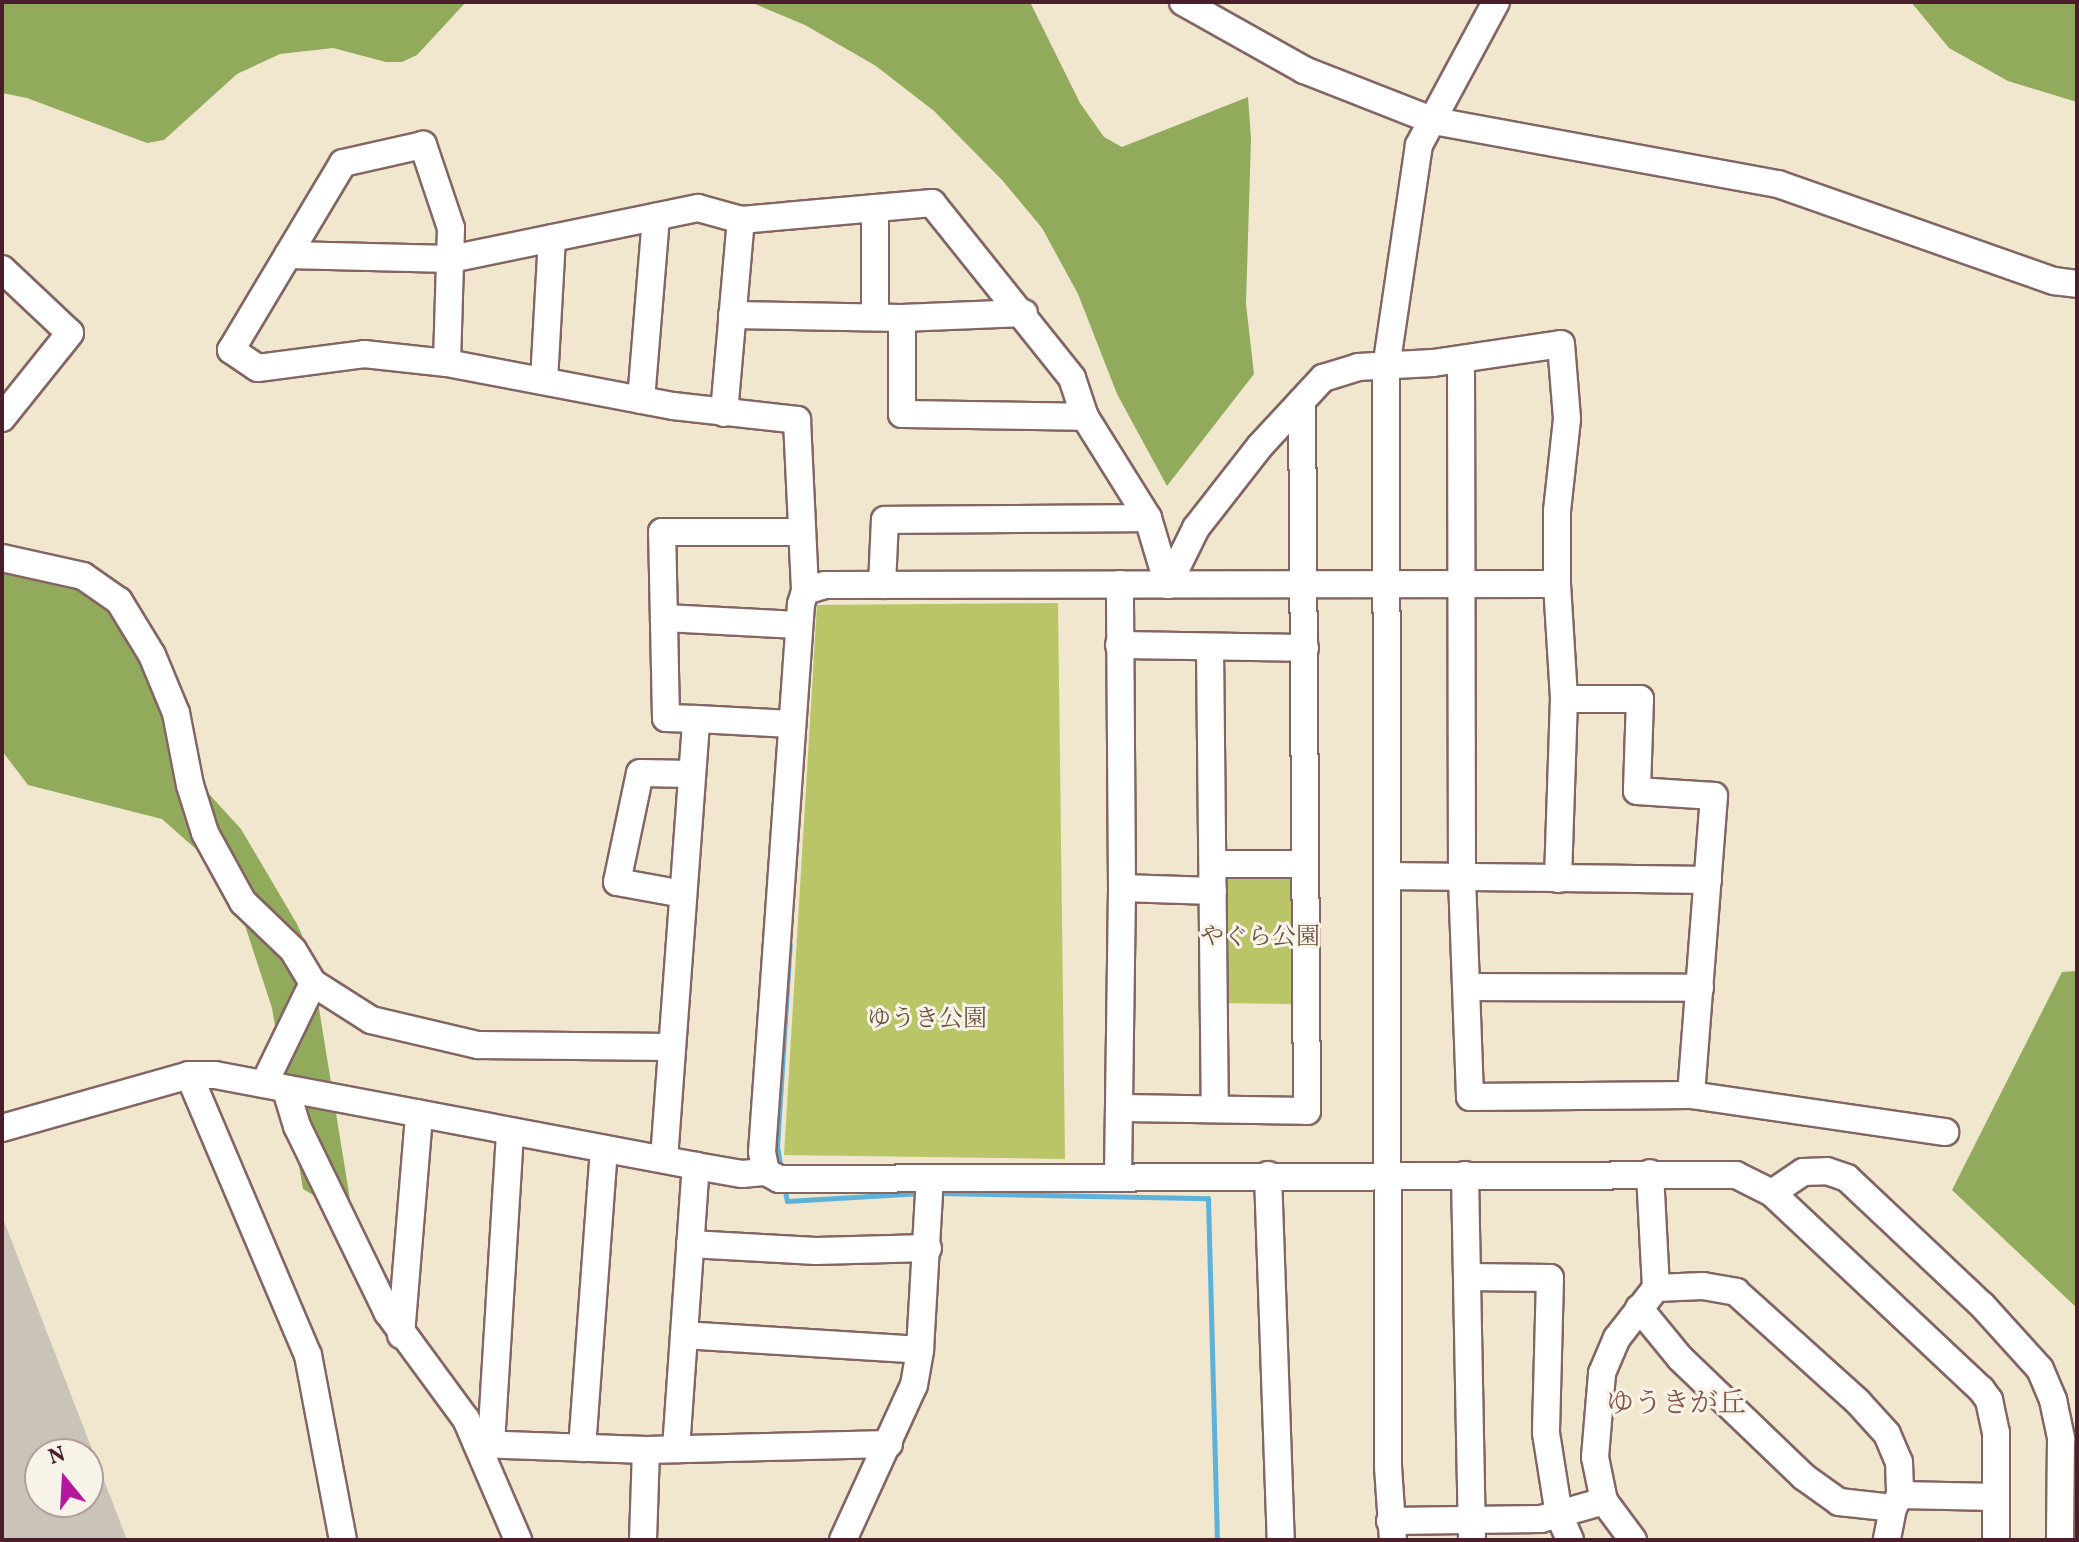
<!DOCTYPE html>
<meta charset="utf-8">
<style>
body{margin:0}
#map{position:relative;width:2079px;height:1542px;overflow:hidden;background:#f0e7ce;font-family:Vollkorn,"Noto Serif JP",serif}
div>[style]{position:absolute}
[style*='--x']{left:calc(var(--x)*1px);top:calc(var(--y)*1px);width:calc(var(--w)*1px);rotate:calc(var(--a)*1deg)}
.industrial>*{inset:0;background:#c9c3b8}
.green>*{inset:0;background:#b9c567}
.forest>*{inset:0;background:#92aa5c}
.stream>*{height:5px;margin:-2.5px;padding:0 2.5px;transform-origin:2.5px;border-radius:2.5px;background:#5eb2da}
.roads{filter:drop-shadow(2px 0 #846564) drop-shadow(-2px 0 #846564) drop-shadow(0 2px #846564) drop-shadow(0 -2px #846564)}
.minor>*{height:26px;margin:-13px;padding:0 13px;transform-origin:13px;border-radius:13px;background:#fff}
span{translate:-50% -50%;white-space:nowrap;text-align:center;line-height:1.15;-webkit-text-stroke:6px #f7f3e8;paint-order:stroke}
.park-label{font-size:24px;color:#6b513d}
.quarter-label{font-size:28px;color:#865347}
.frame{position:absolute;inset:0;border:4px solid #4a1f2b;pointer-events:none}
.north{position:absolute;left:24px;top:1438px;width:80px;height:80px;box-sizing:border-box;background:#f7f3e8;border:2px solid #b29e9c;border-radius:50%;rotate:342deg;font-size:22px;font-weight:700;line-height:32px;text-align:center;color:#4a1f2b}
.north::after{content:'';display:block;margin:auto;width:28px;height:36px;background:#b5179e;clip-path:polygon(50% 0,100% 100%,50% 72%,0 100%)}
</style>
<div id="map">
<div class="industrial">
<div style="clip-path:polygon(evenodd,2px 1216px,127px 1540px,2px 1540px,2px 1216px,40px 1454px,88px 1454px,88px 1502px,40px 1502px,40px 1454px)"></div>
</div>
<div class="green">
<div style="clip-path:polygon(1058px 603px,1065px 1159px,784px 1155px,817px 605px)"></div>
<div style="clip-path:polygon(1221px 875px,1298px 875px,1296px 1004px,1223px 1003px)"></div>
</div>
<div class="forest">
<div style="clip-path:polygon(2px 2px,466px 2px,417px 55px,402px 62px,386px 62px,333px 48px,280px 54px,237px 74px,164px 140px,147px 143px,27px 98px,2px 93px)"></div>
<div style="clip-path:polygon(750px 2px,1030px 2px,1080px 103px,1104px 137px,1122px 147px,1248px 97px,1251px 138px,1246px 304px,1254px 374px,1167px 486px,1117px 394px,1078px 294px,1042px 228px,1002px 180px,934px 111px,876px 66px,805px 25px)"></div>
<div style="clip-path:polygon(1911px 2px,2077px 2px,2077px 102px,2008px 81px,1949px 48px)"></div>
<div style="clip-path:polygon(2px 567px,61px 567px,144px 633px,199px 783px,241px 829px,297px 924px,310px 953px,353px 1218px,303px 1189px,272px 1008px,237px 901px,205px 857px,162px 819px,28px 785px,2px 751px)"></div>
<div style="clip-path:polygon(2077px 971px,2077px 1308px,1952px 1190px,2062px 972px)"></div>
</div>
<div class="stream">
<div style="--x:781;--y:1169;--w:22;--a:-100"></div>
<div style="--x:777;--y:1147;--w:204;--a:-86.4"></div>
<div style="--x:784;--y:1186;--w:15;--a:79"></div>
<div style="--x:787;--y:1201;--w:135;--a:-3.4"></div>
<div style="--x:936;--y:1193;--w:272;--a:1.1"></div>
<div style="--x:1208;--y:1198;--w:342;--a:88.5"></div>
</div>
<div class="roads">
<div class="minor">
<div style="--x:1183;--y:2;--w:139;--a:29.3"></div>
<div style="--x:1304;--y:70;--w:140;--a:21.4"></div>
<div style="--x:1434;--y:121;--w:350;--a:10.4"></div>
<div style="--x:1778;--y:184;--w:293;--a:19.4"></div>
<div style="--x:2054;--y:281;--w:23;--a:7"></div>
<div style="--x:875;--y:208;--w:109;--a:90"></div>
<div style="--x:288;--y:255;--w:163;--a:1.4"></div>
<div style="--x:451;--y:259;--w:252;--a:-11.7"></div>
<div style="--x:698;--y:208;--w:45;--a:15.6"></div>
<div style="--x:741;--y:220;--w:192;--a:-5.1"></div>
<div style="--x:932;--y:203;--w:224;--a:51.3"></div>
<div style="--x:1072;--y:378;--w:41;--a:71.6"></div>
<div style="--x:1085;--y:417;--w:119;--a:58"></div>
<div style="--x:1148;--y:518;--w:70;--a:73.4"></div>
<div style="--x:2;--y:269;--w:93;--a:43.3"></div>
<div style="--x:70;--y:333;--w:109;--a:128.7"></div>
<div style="--x:732;--y:315;--w:170;--a:1"></div>
<div style="--x:902;--y:318;--w:96;--a:90"></div>
<div style="--x:902;--y:414;--w:183;--a:0.9"></div>
<div style="--x:902;--y:318;--w:122;--a:-2.3"></div>
<div style="--x:1461;--y:360;--w:518;--a:89.89"></div>
<div style="--x:1462;--y:878;--w:219;--a:87.9"></div>
<div style="--x:1470;--y:1097;--w:221;--a:-0.5"></div>
<div style="--x:1691;--y:1095;--w:257;--a:8.3"></div>
<div style="--x:447;--y:363;--w:135;--a:-88.3"></div>
<div style="--x:451;--y:228;--w:88;--a:-108.6"></div>
<div style="--x:423;--y:145;--w:82;--a:167.3"></div>
<div style="--x:343;--y:163;--w:218;--a:120.9"></div>
<div style="--x:231;--y:350;--w:32;--a:34"></div>
<div style="--x:258;--y:368;--w:107;--a:-7.5"></div>
<div style="--x:364;--y:354;--w:83;--a:6.2"></div>
<div style="--x:447;--y:363;--w:230;--a:10.8"></div>
<div style="--x:673;--y:406;--w:125;--a:6.4"></div>
<div style="--x:797;--y:420;--w:171;--a:87.3"></div>
<div style="--x:544;--y:381;--w:143;--a:-86.8"></div>
<div style="--x:641;--y:400;--w:184;--a:-85.3"></div>
<div style="--x:724;--y:413;--w:194;--a:-85"></div>
<div style="--x:2;--y:558;--w:83;--a:12.5"></div>
<div style="--x:83;--y:576;--w:44;--a:34.8"></div>
<div style="--x:119;--y:601;--w:63;--a:58.6"></div>
<div style="--x:152;--y:655;--w:63;--a:67.5"></div>
<div style="--x:176;--y:713;--w:73;--a:79"></div>
<div style="--x:190;--y:785;--w:50;--a:72.6"></div>
<div style="--x:205;--y:833;--w:79;--a:61.2"></div>
<div style="--x:243;--y:902;--w:69;--a:43.8"></div>
<div style="--x:293;--y:950;--w:39;--a:59"></div>
<div style="--x:313;--y:983;--w:69;--a:32.5"></div>
<div style="--x:371;--y:1020;--w:110;--a:13.2"></div>
<div style="--x:478;--y:1045;--w:193;--a:0.6"></div>
<div style="--x:1557;--y:584;--w:732;--a:179.92"></div>
<div style="--x:825;--y:585;--w:21;--a:163"></div>
<div style="--x:805;--y:591;--w:14;--a:107"></div>
<div style="--x:801;--y:604;--w:549;--a:94.07"></div>
<div style="--x:762;--y:1152;--w:20;--a:79"></div>
<div style="--x:766;--y:1172;--w:15;--a:28"></div>
<div style="--x:779;--y:1179;--w:957;--a:-0.24"></div>
<div style="--x:1736;--y:1175;--w:40;--a:26.6"></div>
<div style="--x:1772;--y:1193;--w:287;--a:43.2"></div>
<div style="--x:1981;--y:1389;--w:14;--a:54"></div>
<div style="--x:1989;--y:1400;--w:34;--a:78"></div>
<div style="--x:1996;--y:1433;--w:107;--a:90"></div>
<div style="--x:882;--y:585;--w:65;--a:-87.4"></div>
<div style="--x:885;--y:520;--w:263;--a:-0.4"></div>
<div style="--x:1168;--y:585;--w:64;--a:-63.8"></div>
<div style="--x:1196;--y:528;--w:104;--a:-52"></div>
<div style="--x:1260;--y:446;--w:93;--a:-47.2"></div>
<div style="--x:1323;--y:378;--w:37;--a:-17"></div>
<div style="--x:1358;--y:367;--w:75;--a:-3.1"></div>
<div style="--x:1433;--y:363;--w:129;--a:-8.4"></div>
<div style="--x:1561;--y:344;--w:75;--a:85.4"></div>
<div style="--x:1567;--y:419;--w:93;--a:96.2"></div>
<div style="--x:1557;--y:511;--w:73;--a:90"></div>
<div style="--x:1557;--y:584;--w:115;--a:86.5"></div>
<div style="--x:1564;--y:699;--w:76;--a:0"></div>
<div style="--x:1640;--y:699;--w:92;--a:91.9"></div>
<div style="--x:1637;--y:791;--w:77;--a:3.7"></div>
<div style="--x:1714;--y:796;--w:300;--a:94.4"></div>
<div style="--x:664;--y:618;--w:135;--a:3"></div>
<div style="--x:1119;--y:645;--w:186;--a:0.9"></div>
<div style="--x:1210;--y:647;--w:461;--a:89.4"></div>
<div style="--x:696;--y:719;--w:96;--a:3"></div>
<div style="--x:1213;--y:864;--w:92;--a:0"></div>
<div style="--x:1387;--y:876;--w:321;--a:0.7"></div>
<div style="--x:1558;--y:879;--w:180;--a:-88.1"></div>
<div style="--x:1122;--y:888;--w:91;--a:1.9"></div>
<div style="--x:683;--y:894;--w:67;--a:-169.7"></div>
<div style="--x:617;--y:882;--w:111;--a:-78.1"></div>
<div style="--x:640;--y:773;--w:52;--a:1.1"></div>
<div style="--x:1466;--y:987;--w:234;--a:0.2"></div>
<div style="--x:189;--y:1075;--w:304;--a:67"></div>
<div style="--x:308;--y:1355;--w:188;--a:79.3"></div>
<div style="--x:264;--y:1084;--w:112;--a:-64.1"></div>
<div style="--x:286;--y:1090;--w:38;--a:73"></div>
<div style="--x:297;--y:1126;--w:208;--a:64.1"></div>
<div style="--x:388;--y:1313;--w:132;--a:53.7"></div>
<div style="--x:466;--y:1419;--w:132;--a:66.7"></div>
<div style="--x:1121;--y:1108;--w:186;--a:0.9"></div>
<div style="--x:1307;--y:1111;--w:710;--a:-90.4"></div>
<div style="--x:2;--y:1128;--w:194;--a:-15.8"></div>
<div style="--x:189;--y:1075;--w:26;--a:0"></div>
<div style="--x:215;--y:1075;--w:490;--a:10.7"></div>
<div style="--x:696;--y:1166;--w:47;--a:9.9"></div>
<div style="--x:742;--y:1174;--w:24;--a:-5"></div>
<div style="--x:664;--y:1159;--w:441;--a:-85.8"></div>
<div style="--x:696;--y:719;--w:30;--a:-178"></div>
<div style="--x:666;--y:718;--w:186;--a:-91.2"></div>
<div style="--x:662;--y:532;--w:140;--a:0"></div>
<div style="--x:1268;--y:1175;--w:365;--a:88"></div>
<div style="--x:1465;--y:1175;--w:365;--a:88.9"></div>
<div style="--x:1118;--y:1176;--w:288;--a:-89.2"></div>
<div style="--x:1122;--y:888;--w:304;--a:-90.4"></div>
<div style="--x:1772;--y:1193;--w:37;--a:-34"></div>
<div style="--x:1803;--y:1172;--w:24;--a:-2"></div>
<div style="--x:1827;--y:1171;--w:21;--a:19"></div>
<div style="--x:1847;--y:1178;--w:185;--a:43.3"></div>
<div style="--x:1982;--y:1305;--w:86;--a:47.8"></div>
<div style="--x:2040;--y:1369;--w:34;--a:67"></div>
<div style="--x:2053;--y:1400;--w:40;--a:78"></div>
<div style="--x:2061;--y:1439;--w:101;--a:90.6"></div>
<div style="--x:690;--y:1244;--w:126;--a:3.2"></div>
<div style="--x:816;--y:1251;--w:112;--a:-1.5"></div>
<div style="--x:1467;--y:1277;--w:83;--a:0.7"></div>
<div style="--x:1550;--y:1278;--w:155;--a:91.5"></div>
<div style="--x:1546;--y:1433;--w:83;--a:81"></div>
<div style="--x:1559;--y:1515;--w:27;--a:66"></div>
<div style="--x:1656;--y:1288;--w:47;--a:-2.4"></div>
<div style="--x:1703;--y:1286;--w:34;--a:10"></div>
<div style="--x:1736;--y:1292;--w:164;--a:42"></div>
<div style="--x:1858;--y:1402;--w:43;--a:47.8"></div>
<div style="--x:1887;--y:1434;--w:30;--a:67"></div>
<div style="--x:1899;--y:1462;--w:33;--a:88"></div>
<div style="--x:1900;--y:1495;--w:15;--a:118"></div>
<div style="--x:1893;--y:1508;--w:33;--a:101"></div>
<div style="--x:1639;--y:1308;--w:65;--a:50.6"></div>
<div style="--x:1680;--y:1358;--w:172;--a:43.8"></div>
<div style="--x:1804;--y:1477;--w:43;--a:35.5"></div>
<div style="--x:1839;--y:1502;--w:54;--a:6.3"></div>
<div style="--x:401;--y:1335;--w:222;--a:-85.3"></div>
<div style="--x:684;--y:1335;--w:236;--a:3.6"></div>
<div style="--x:477;--y:1444;--w:169;--a:2"></div>
<div style="--x:646;--y:1450;--w:243;--a:-1.4"></div>
<div style="--x:491;--y:1444;--w:313;--a:-86.5"></div>
<div style="--x:582;--y:1448;--w:300;--a:-85.8"></div>
<div style="--x:676;--y:1449;--w:284;--a:-86"></div>
<div style="--x:1900;--y:1495;--w:95;--a:1.2"></div>
<div style="--x:1390;--y:1521;--w:151;--a:-0.8"></div>
<div style="--x:1541;--y:1519;--w:66;--a:-15.9"></div>
<div style="--x:643;--y:1540;--w:90;--a:-88.1"></div>
<div style="--x:843;--y:1540;--w:170;--a:-65.4"></div>
<div style="--x:914;--y:1385;--w:36;--a:-80"></div>
<div style="--x:920;--y:1350;--w:172;--a:-86.7"></div>
<div style="--x:1393;--y:1540;--w:73;--a:-93.9"></div>
<div style="--x:1388;--y:1467;--w:1099;--a:-90.1"></div>
<div style="--x:1386;--y:368;--w:225;--a:-81.6"></div>
<div style="--x:1419;--y:145;--w:162;--a:-61.7"></div>
<div style="--x:1633;--y:1540;--w:49;--a:-126.6"></div>
<div style="--x:1604;--y:1501;--w:45;--a:-101.6"></div>
<div style="--x:1595;--y:1457;--w:84;--a:-85.2"></div>
<div style="--x:1602;--y:1373;--w:38;--a:-67"></div>
<div style="--x:1617;--y:1338;--w:63;--a:-52"></div>
<div style="--x:1656;--y:1288;--w:115;--a:-93"></div>
</div>
</div>
<div class="park-label">
<span style="left:1260px;top:939px">やぐら公園</span>
<span style="left:927px;top:1021px">ゆうき公園</span>
</div>
<div class="quarter-label">
<span style="left:1676px;top:1405px">ゆうきが丘</span>
</div>
<div class="frame"></div>
<div class="north">N</div>
</div>
